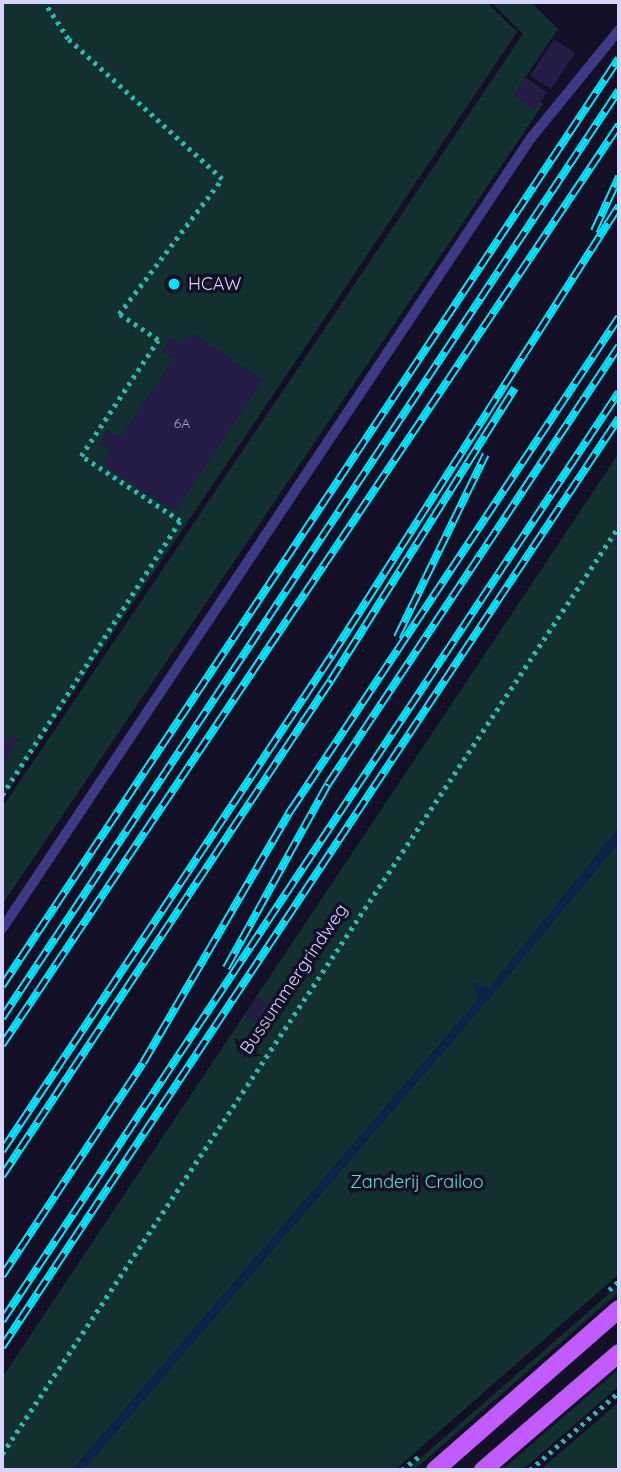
<!DOCTYPE html>
<style>
body{margin:0}
#map{position:relative;width:621px;height:1472px;overflow:hidden;background:#130f26;font-family:Quicksand,sans-serif}
div>[style]{position:absolute}
[style*='--x']{left:calc(var(--x)*1px);top:calc(var(--y)*1px);width:calc(var(--w)*1px);rotate:calc(var(--a)*1deg)}
.green>*{inset:0;background:#12302f}
.water>*{inset:0;background:#0c2248}
.building>*{inset:0;background:#241b47}
.path>*{height:4.5px;margin-top:-2.25px;transform-origin:0;background:repeating-linear-gradient(90deg,#2fb8b0 0 3.5px,transparent 0 8.5px)}
.lane>*{height:10px;margin:-5px;padding:0 5px;transform-origin:5px;border-radius:5px;background:#3d3a85}
.primary>*{height:18px;margin:-9px;padding:0 9px;transform-origin:9px;border-radius:9px;background:#c25bff}
.rail>*{height:8px;margin-top:-4px;transform-origin:0;background:repeating-linear-gradient(90deg,#130f26 0 16px,#00e5ff 0 32px);box-sizing:border-box;border-block:2px solid #00e5ff}
.dots>*{width:19px;height:19px;translate:-50% -50%;box-sizing:border-box;border:4px solid #130f26;border-radius:50%}
span{translate:-50% -50%;white-space:nowrap;text-align:center;line-height:1.15;-webkit-text-stroke:7px #130f26;paint-order:stroke}
.number-label{font-size:14px;color:#aca6d1}
.number-label span{-webkit-text-stroke-width:0}
.poi-label{font-size:18px;color:#d9d4ff}
.left{translate:0 -50%;text-align:left}
.street-label{font-size:18px;color:#d9d4ff}
.park-label{font-size:18px;color:#5fe0c0}
.frame{position:absolute;inset:0;border:4px solid #d9d4ff;pointer-events:none}
</style>
<div id="map">
<div class="green">
<div style="clip-path:polygon(2px 2px,487px 2px,517px 32px,2px 798px)"></div>
<div style="clip-path:polygon(491px 2px,531px 2px,558px 29px,518px 88px,543px 104px,2px 905px,2px 808px,523px 34px)"></div>
<div style="clip-path:polygon(619px 453px,619px 1274px,395px 1470px,2px 1470px,2px 1378px)"></div>
<div style="clip-path:polygon(619px 1285px,619px 1292px,414px 1470px,407px 1470px)"></div>
<div style="clip-path:polygon(619px 1369px,619px 1386px,522px 1470px,502px 1470px)"></div>
<div style="clip-path:polygon(619px 1402px,619px 1470px,540px 1470px)"></div>
</div>
<div class="water">
<div style="clip-path:polygon(619px 827px,619px 843px,500px 986px,87px 1466px,72px 1470px,479px 998px,471px 982px,489px 988px)"></div>
</div>
<div class="building">
<div style="clip-path:polygon(554px 39px,575px 53px,551px 89px,530px 76px)"></div>
<div style="clip-path:polygon(525px 77px,547px 92px,535px 110px,513px 95px)"></div>
<div style="clip-path:polygon(191px 332px,263px 380px,175px 512px,102px 464px,111px 451px,99px 443px,108px 429px,120px 437px,173px 359px,161px 351px,170px 337px,182px 345px)"></div>
<div style="clip-path:polygon(10px 735px,19px 740px,2px 766px,2px 748px)"></div>
<div style="clip-path:polygon(257px 997px,273px 1007px,261px 1025px,245px 1015px)"></div>
</div>
<div class="path">
<div style="--x:2;--y:795;--w:327;--a:-57"></div>
<div style="--x:180;--y:521;--w:118;--a:-146.7"></div>
<div style="--x:81;--y:456;--w:139;--a:-56.4"></div>
<div style="--x:158;--y:340;--w:47;--a:-146.3"></div>
<div style="--x:119;--y:314;--w:170;--a:-52.7"></div>
<div style="--x:222;--y:179;--w:208;--a:-137.7"></div>
<div style="--x:68;--y:39;--w:44;--a:-123"></div>
<div style="--x:609;--y:1290;--w:13;--a:-42"></div>
<div style="--x:2;--y:1454;--w:1114;--a:-56.38"></div>
<div style="--x:402;--y:1470;--w:21;--a:-39"></div>
<div style="--x:530;--y:1470;--w:118;--a:-41.2"></div>
</div>
<div class="lane">
<div style="--x:2;--y:929;--w:952;--a:-56.23"></div>
<div style="--x:531;--y:138;--w:139;--a:-50.8"></div>
</div>
<div class="primary">
<div style="--x:435;--y:1470;--w:244;--a:-41.2"></div>
<div style="--x:483;--y:1470;--w:179;--a:-40.7"></div>
</div>
<div class="rail">
<div style="--x:594;--y:231;--w:60;--a:-65.2"></div>
<div style="--x:397;--y:637;--w:203;--a:-64.1"></div>
<div style="--x:226;--y:968;--w:210;--a:-61"></div>
<div style="--x:328;--y:784;--w:526;--a:-56.4"></div>
<div style="--x:2;--y:986;--w:1114;--a:-56.38"></div>
<div style="--x:2;--y:1018;--w:1114;--a:-56.38"></div>
<div style="--x:2;--y:1045;--w:1108;--a:-56.15"></div>
<div style="--x:2;--y:1151;--w:596;--a:-56.36"></div>
<div style="--x:332;--y:655;--w:533;--a:-57.41"></div>
<div style="--x:2;--y:1176;--w:595;--a:-56.44"></div>
<div style="--x:331;--y:680;--w:345;--a:-57.8"></div>
<div style="--x:2;--y:1276;--w:255;--a:-56.5"></div>
<div style="--x:143;--y:1063;--w:293;--a:-59.7"></div>
<div style="--x:291;--y:810;--w:592;--a:-56.36"></div>
<div style="--x:2;--y:1321;--w:1115;--a:-56.41"></div>
<div style="--x:2;--y:1347;--w:1115;--a:-56.41"></div>
</div>
<div class="dots">
<div style="left:174px;top:284px;background:#00e5ff"></div>
</div>
<div class="number-label">
<span style="left:182px;top:423px">6A</span>
</div>
<div class="poi-label">
<span class="left" style="left:188px;top:284px">HCAW</span>
</div>
<div class="street-label">
<span style="left:294px;top:979px;rotate:-56deg">Bussummergrindweg</span>
</div>
<div class="park-label">
<span style="left:417px;top:1182px">Zanderij Crailoo</span>
</div>
<div class="frame"></div>
</div>
